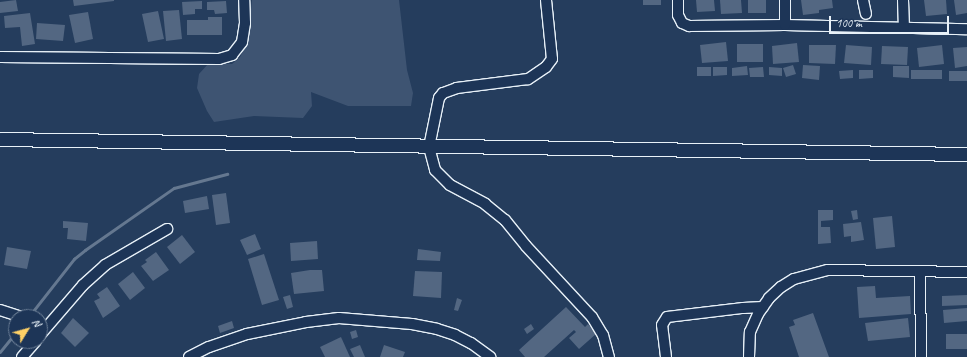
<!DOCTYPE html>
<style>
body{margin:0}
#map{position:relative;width:967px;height:357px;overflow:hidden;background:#253d5d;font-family:Caveat,sans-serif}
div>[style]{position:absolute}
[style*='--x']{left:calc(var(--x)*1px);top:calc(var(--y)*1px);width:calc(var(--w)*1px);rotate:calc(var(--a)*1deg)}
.green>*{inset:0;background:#3e5472}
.stream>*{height:2.5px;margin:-1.25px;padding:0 1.25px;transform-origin:1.25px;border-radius:1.25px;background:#657890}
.building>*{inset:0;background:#536782}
.roads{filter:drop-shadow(1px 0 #e8f1f8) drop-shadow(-1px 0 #e8f1f8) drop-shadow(0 1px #e8f1f8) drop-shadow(0 -1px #e8f1f8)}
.minor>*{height:10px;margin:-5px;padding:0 5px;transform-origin:5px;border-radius:5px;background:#1d3557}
.major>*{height:13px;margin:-6.5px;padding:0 6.5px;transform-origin:6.5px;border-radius:6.5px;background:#1d3557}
span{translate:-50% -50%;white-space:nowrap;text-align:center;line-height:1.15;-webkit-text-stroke:4px #1d3557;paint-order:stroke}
.north{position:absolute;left:8px;top:309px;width:40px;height:40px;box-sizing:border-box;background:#1d3557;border:1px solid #6e8097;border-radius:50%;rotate:53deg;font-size:11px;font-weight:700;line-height:16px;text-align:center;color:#e8f1f8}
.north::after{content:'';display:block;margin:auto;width:14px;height:18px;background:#ffd166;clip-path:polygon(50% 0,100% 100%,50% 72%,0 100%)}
.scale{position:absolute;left:829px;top:16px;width:120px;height:18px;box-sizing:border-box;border:2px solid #e8f1f8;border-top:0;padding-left:5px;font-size:12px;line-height:14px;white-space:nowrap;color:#e8f1f8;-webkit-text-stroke:3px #1d3557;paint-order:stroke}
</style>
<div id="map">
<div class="green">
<div style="clip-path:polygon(252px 0,399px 0,407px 70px,413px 93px,411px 106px,348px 106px,311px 92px,312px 106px,303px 118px,254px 116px,214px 122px,207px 111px,197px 88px,199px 74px,208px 64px,232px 64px,240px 57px,245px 47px,248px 38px)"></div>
</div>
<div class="stream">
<div style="--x:34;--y:310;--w:65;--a:-51.9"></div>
<div style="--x:74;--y:259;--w:14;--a:-39"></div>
<div style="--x:85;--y:250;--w:108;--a:-34.9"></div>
<div style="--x:174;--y:188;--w:55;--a:-14.8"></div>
<div style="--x:0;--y:352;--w:26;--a:-51"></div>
</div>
<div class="building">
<div style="clip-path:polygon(16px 0,18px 11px,0 13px,0 2px)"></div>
<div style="clip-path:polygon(73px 0,114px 0,114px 1px,74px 6px)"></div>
<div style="clip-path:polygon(643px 0,661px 0,661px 5px,643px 5px)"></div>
<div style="clip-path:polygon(696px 0,714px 0,715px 11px,697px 12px)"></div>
<div style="clip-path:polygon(720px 0,741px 0,742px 13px,721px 14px)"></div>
<div style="clip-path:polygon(748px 0,766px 0,766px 13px,748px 13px)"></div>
<div style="clip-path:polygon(801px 0,832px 0,833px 8px,819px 10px,819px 13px,803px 15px)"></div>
<div style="clip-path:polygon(924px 0,946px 0,947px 14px,926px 16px)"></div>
<div style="clip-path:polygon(954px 0,967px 0,967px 13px,956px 15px)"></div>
<div style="clip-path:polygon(202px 1px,202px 9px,195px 9px,195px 14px,183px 15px,182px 2px)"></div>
<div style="clip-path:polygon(226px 1px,227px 13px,215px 14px,214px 10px,207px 10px,207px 2px)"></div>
<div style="clip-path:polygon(179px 10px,182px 39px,166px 41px,163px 11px)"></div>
<div style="clip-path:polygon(158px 11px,164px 39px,148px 42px,142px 14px)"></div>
<div style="clip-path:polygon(88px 12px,93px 39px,75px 43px,69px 15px)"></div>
<div style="clip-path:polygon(30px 13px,35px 44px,22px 46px,20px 27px,5px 28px,4px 16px)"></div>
<div style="clip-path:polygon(208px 17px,222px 17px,222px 35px,187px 35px,187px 20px,208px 20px)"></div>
<div style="clip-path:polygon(37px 23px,65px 25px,63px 41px,36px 39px)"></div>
<div style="clip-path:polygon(726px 42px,728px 61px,702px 63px,700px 45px)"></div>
<div style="clip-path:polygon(797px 43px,799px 62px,773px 64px,772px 46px)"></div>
<div style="clip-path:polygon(737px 44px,763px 44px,763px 62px,737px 62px)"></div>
<div style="clip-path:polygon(809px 45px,836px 45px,835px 64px,809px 63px)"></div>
<div style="clip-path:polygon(846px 45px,872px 47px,871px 65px,844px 63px)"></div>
<div style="clip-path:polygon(942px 45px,944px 64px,919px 67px,917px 48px)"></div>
<div style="clip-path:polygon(882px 46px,908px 47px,907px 65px,881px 64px)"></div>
<div style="clip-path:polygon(967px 47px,967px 66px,955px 68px,953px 48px)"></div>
<div style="clip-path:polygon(793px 65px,796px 74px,786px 77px,783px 68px)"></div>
<div style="clip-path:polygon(803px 65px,820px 66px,819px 80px,802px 78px)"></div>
<div style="clip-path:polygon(747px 66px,748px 75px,732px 76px,732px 68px)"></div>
<div style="clip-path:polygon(893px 66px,909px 66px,909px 78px,893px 77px)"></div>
<div style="clip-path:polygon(697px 67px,711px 67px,711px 76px,697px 76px)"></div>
<div style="clip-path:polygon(713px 67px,727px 67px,727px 75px,713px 76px)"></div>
<div style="clip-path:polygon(763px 67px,764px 77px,750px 77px,749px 68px)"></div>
<div style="clip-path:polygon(769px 67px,782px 68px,782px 76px,769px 75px)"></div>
<div style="clip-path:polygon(853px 70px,853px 78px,840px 79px,839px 71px)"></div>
<div style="clip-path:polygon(859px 70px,873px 70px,873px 78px,859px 79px)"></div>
<div style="clip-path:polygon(911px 70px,942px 70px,942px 79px,911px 79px)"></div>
<div style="clip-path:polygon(949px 71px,967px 71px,967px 81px,949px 81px)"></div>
<div style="clip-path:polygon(226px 193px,230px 223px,216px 225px,212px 195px)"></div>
<div style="clip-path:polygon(207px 196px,209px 209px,185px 213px,183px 201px)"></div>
<div style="clip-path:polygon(818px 210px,833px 210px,833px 220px,821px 221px,821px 227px,830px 227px,831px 243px,818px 244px)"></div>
<div style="clip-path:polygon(857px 210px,858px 219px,853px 220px,851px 211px)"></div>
<div style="clip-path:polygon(892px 216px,895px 247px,876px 249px,873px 218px)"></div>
<div style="clip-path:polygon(63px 221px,88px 223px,86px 241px,67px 239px,68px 228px,63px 228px)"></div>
<div style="clip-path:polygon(861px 222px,864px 240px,851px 242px,851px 236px,844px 237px,843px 224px)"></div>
<div style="clip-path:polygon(255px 234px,261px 249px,247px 255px,240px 240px)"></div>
<div style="clip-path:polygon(182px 235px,195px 252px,180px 264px,167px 247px)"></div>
<div style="clip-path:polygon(317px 241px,318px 259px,291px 261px,290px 243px)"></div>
<div style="clip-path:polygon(7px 247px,31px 251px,27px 269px,4px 265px)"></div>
<div style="clip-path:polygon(418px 249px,441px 252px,440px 261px,417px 260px)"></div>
<div style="clip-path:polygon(156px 252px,169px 270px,153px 281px,141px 266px,147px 262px,145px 260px)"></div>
<div style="clip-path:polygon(264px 254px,279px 300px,262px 305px,248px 259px)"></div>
<div style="clip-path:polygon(310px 270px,322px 270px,324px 291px,294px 294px,291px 273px)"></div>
<div style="clip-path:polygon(415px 271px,442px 272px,441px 298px,413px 296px)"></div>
<div style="clip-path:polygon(133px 272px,145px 288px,130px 300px,118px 284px)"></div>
<div style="clip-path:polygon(875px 286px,876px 298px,910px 296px,911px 314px,859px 318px,857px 287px)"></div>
<div style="clip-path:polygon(107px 287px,120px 306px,103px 318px,94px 301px,100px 298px,97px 294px)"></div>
<div style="clip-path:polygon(290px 295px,293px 307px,287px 309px,283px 297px)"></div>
<div style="clip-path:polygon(967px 295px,967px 305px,942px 306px,942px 296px)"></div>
<div style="clip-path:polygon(457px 298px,462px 300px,458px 311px,454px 310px)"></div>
<div style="clip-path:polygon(566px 307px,585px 327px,588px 324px,596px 334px,579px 349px,569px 338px,576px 332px,574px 330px,544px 357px,525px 357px,519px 350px)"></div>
<div style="clip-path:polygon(967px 308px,967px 321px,944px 323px,943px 310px)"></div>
<div style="clip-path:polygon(813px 313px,829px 357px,799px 357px,789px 327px,795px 325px,793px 320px)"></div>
<div style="clip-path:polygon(73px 318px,89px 333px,75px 347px,61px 333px)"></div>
<div style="clip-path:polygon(908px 318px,910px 337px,868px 341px,865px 323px)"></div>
<div style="clip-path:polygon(232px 321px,234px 328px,220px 333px,218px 326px)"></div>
<div style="clip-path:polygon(531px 324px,534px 329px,527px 334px,524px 329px)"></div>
<div style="clip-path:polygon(356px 330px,358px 337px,352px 339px,350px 332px)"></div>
<div style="clip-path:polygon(946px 334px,967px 334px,967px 349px,946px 349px)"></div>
<div style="clip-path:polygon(341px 337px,350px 357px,325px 357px,320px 347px)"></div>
<div style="clip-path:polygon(360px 345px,365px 357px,354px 357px,350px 349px)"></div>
<div style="clip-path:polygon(384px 345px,405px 352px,403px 357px,380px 357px)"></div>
</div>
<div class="roads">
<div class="minor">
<div style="--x:546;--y:0;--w:59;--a:84.2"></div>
<div style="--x:552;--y:59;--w:10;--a:127"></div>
<div style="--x:546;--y:67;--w:22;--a:146"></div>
<div style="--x:528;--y:79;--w:72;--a:172.8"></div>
<div style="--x:457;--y:88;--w:15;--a:160"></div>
<div style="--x:443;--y:93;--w:6;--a:129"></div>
<div style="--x:439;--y:98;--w:50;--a:101.5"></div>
<div style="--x:429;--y:147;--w:24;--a:75"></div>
<div style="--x:435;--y:170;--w:21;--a:45"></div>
<div style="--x:450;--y:185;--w:40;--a:28"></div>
<div style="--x:485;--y:204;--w:26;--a:39"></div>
<div style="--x:505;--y:220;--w:33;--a:51"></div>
<div style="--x:526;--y:246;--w:97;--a:47.1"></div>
<div style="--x:592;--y:317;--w:21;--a:59"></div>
<div style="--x:603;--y:335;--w:23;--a:75"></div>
<div style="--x:678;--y:0;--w:15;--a:90"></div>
<div style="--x:678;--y:15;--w:9;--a:63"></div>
<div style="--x:682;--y:23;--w:8;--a:23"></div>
<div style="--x:689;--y:26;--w:96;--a:-0.6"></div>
<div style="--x:785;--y:25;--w:182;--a:1.3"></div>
<div style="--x:863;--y:0;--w:14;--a:78"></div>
<div style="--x:903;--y:0;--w:28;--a:88"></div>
<div style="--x:785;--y:25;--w:25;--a:-90"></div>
<div style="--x:0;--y:57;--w:219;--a:0.5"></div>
<div style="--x:219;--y:59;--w:14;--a:-17"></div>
<div style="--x:232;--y:55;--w:16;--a:-52"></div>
<div style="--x:242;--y:42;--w:19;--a:-81"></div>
<div style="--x:245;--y:23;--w:23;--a:-92"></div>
<div style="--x:920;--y:272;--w:85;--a:89.3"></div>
<div style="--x:0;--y:310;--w:22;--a:18"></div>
<div style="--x:40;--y:335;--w:66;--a:-49.3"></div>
<div style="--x:83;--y:285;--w:30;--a:-42"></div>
<div style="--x:105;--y:265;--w:72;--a:-30.1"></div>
<div style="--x:22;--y:357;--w:21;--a:-49"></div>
<div style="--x:189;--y:357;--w:22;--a:-27"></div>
<div style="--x:209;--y:347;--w:40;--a:-18.9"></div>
<div style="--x:247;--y:334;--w:60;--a:-11.5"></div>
<div style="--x:306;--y:322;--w:33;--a:-7"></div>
<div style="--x:339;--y:318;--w:73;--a:4.7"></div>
<div style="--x:412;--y:324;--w:25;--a:11"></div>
<div style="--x:437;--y:329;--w:19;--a:18"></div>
<div style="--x:455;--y:335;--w:18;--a:27"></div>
<div style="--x:471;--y:343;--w:24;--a:36"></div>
<div style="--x:666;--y:357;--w:32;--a:-97"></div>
<div style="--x:662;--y:325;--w:9;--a:-58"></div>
<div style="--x:667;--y:317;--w:77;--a:-6.8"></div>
<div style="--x:743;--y:308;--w:20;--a:-3"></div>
<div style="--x:749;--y:357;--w:25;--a:-88"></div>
<div style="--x:750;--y:332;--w:20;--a:-66"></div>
<div style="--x:758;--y:314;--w:19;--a:-55"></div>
<div style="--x:769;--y:298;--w:16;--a:-43"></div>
<div style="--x:781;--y:287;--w:15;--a:-32"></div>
<div style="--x:794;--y:279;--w:35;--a:-15"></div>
<div style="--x:828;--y:270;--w:139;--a:0.8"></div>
</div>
<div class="major">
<div style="--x:0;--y:139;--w:967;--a:0.89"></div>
</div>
</div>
<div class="north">N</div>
<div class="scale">100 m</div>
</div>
